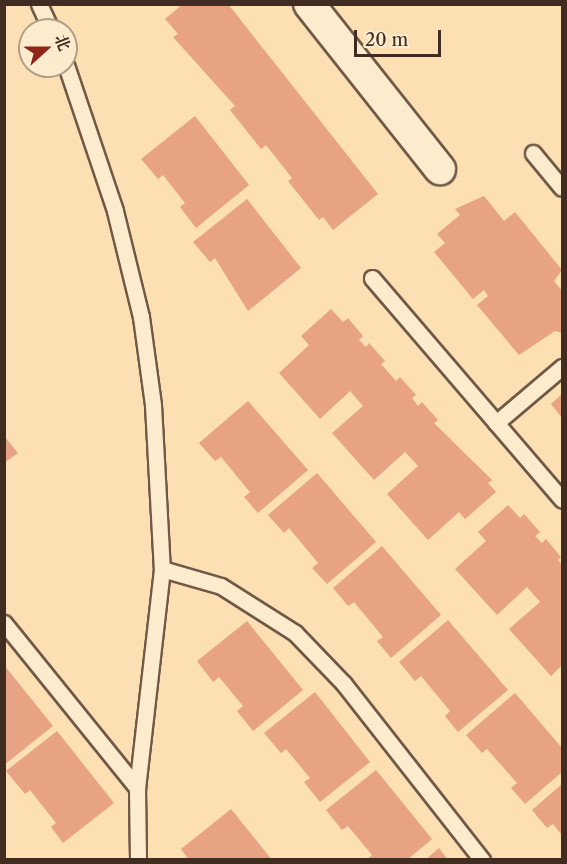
<!DOCTYPE html>
<meta charset="utf-8">
<style>
body{margin:0}
#map{position:relative;width:567px;height:864px;overflow:hidden;background:#fce0b4;font-family:"Libre Caslon Text","Noto Serif SC",serif}
div>[style]{position:absolute}
[style*='--x']{left:calc(var(--x)*1px);top:calc(var(--y)*1px);width:calc(var(--w)*1px);rotate:calc(var(--a)*1deg)}
.building>*{inset:0;background:#e7a383}
.roads{filter:drop-shadow(2px 0 #705946) drop-shadow(-2px 0 #705946) drop-shadow(0 2px #705946) drop-shadow(0 -2px #705946)}
.lane>*{height:15px;margin:-7.5px;padding:0 7.5px;transform-origin:7.5px;border-radius:7.5px;background:#fdebce}
.street>*{height:30px;margin:-15px;padding:0 15px;transform-origin:15px;border-radius:15px;background:#fdebce}
span{translate:-50% -50%;white-space:nowrap;text-align:center;line-height:1.15;-webkit-text-stroke:4.5px #fdebce;paint-order:stroke}
.frame{position:absolute;inset:0;border:6px solid #412c21;pointer-events:none}
.north{position:absolute;left:18px;top:18px;width:60px;height:60px;box-sizing:border-box;background:#fdebce;border:2px solid #b29f89;border-radius:50%;rotate:69deg;font-size:16px;font-weight:700;line-height:24px;text-align:center;color:#412c21}
.north::after{content:'';display:block;margin:auto;width:21px;height:27px;background:#8f2418;clip-path:polygon(50% 0,100% 100%,50% 72%,0 100%)}
.scale{position:absolute;left:354px;top:30px;width:87px;height:27px;box-sizing:border-box;border:3px solid #412c21;border-top:0;padding-left:8px;font-size:18px;line-height:21px;white-space:nowrap;color:#412c21;-webkit-text-stroke:4px #fdebce;paint-order:stroke}
</style>
<div id="map">
<div class="building">
<div style="clip-path:polygon(183px 4px,228px 4px,378px 194px,333px 230px,323px 217px,319px 220px,288px 181px,292px 178px,277px 159px,266px 145px,261px 149px,230px 110px,235px 106px,173px 37px,178px 34px,165px 19px)"></div>
<div style="clip-path:polygon(195px 116px,249px 185px,196px 228px,180px 207px,185px 203px,163px 175px,158px 179px,141px 159px)"></div>
<div style="clip-path:polygon(484px 196px,504px 221px,515px 212px,562px 270px,554px 281px,562px 291px,562px 333px,555px 331px,519px 355px,477px 305px,488px 296px,484px 290px,473px 299px,434px 252px,445px 243px,437px 234px,460px 215px,455px 209px)"></div>
<div style="clip-path:polygon(247px 199px,301px 268px,248px 311px,215px 258px,210px 262px,193px 242px)"></div>
<div style="clip-path:polygon(331px 309px,343px 322px,348px 318px,363px 336px,359px 340px,366px 347px,369px 343px,385px 361px,381px 364px,396px 381px,400px 377px,416px 395px,412px 398px,418px 406px,422px 402px,438px 420px,434px 423px,492px 480px,488px 483px,496px 492px,465px 519px,459px 512px,428px 540px,387px 494px,418px 466px,405px 452px,374px 480px,332px 433px,363px 406px,350px 391px,320px 419px,279px 373px,309px 345px,301px 336px)"></div>
<div style="clip-path:polygon(562px 394px,562px 418px,551px 404px)"></div>
<div style="clip-path:polygon(248px 401px,308px 470px,258px 513px,244px 497px,250px 492px,221px 457px,215px 461px,199px 443px)"></div>
<div style="clip-path:polygon(4px 436px,18px 453px,4px 463px)"></div>
<div style="clip-path:polygon(317px 473px,376px 542px,327px 584px,312px 568px,318px 563px,289px 528px,284px 533px,268px 515px)"></div>
<div style="clip-path:polygon(508px 505px,520px 518px,524px 514px,540px 532px,535px 536px,542px 543px,546px 539px,561px 557px,558px 560px,562px 565px,562px 665px,551px 676px,509px 629px,540px 602px,527px 587px,497px 615px,455px 569px,486px 541px,478px 532px)"></div>
<div style="clip-path:polygon(382px 546px,441px 615px,391px 658px,377px 641px,383px 637px,354px 602px,348px 606px,333px 588px)"></div>
<div style="clip-path:polygon(448px 620px,508px 690px,458px 732px,445px 716px,450px 711px,421px 676px,415px 681px,399px 662px)"></div>
<div style="clip-path:polygon(247px 621px,303px 690px,253px 731px,237px 711px,243px 706px,219px 677px,213px 682px,197px 661px)"></div>
<div style="clip-path:polygon(4px 665px,53px 726px,4px 765px)"></div>
<div style="clip-path:polygon(315px 692px,370px 762px,320px 802px,304px 782px,310px 778px,286px 749px,281px 753px,264px 733px)"></div>
<div style="clip-path:polygon(515px 693px,562px 748px,562px 772px,525px 804px,511px 788px,517px 783px,487px 749px,482px 753px,466px 735px)"></div>
<div style="clip-path:polygon(57px 731px,114px 803px,63px 843px,51px 827px,56px 823px,30px 790px,25px 794px,6px 771px)"></div>
<div style="clip-path:polygon(376px 770px,432px 839px,407px 860px,366px 860px,372px 855px,348px 826px,342px 830px,326px 810px)"></div>
<div style="clip-path:polygon(562px 784px,562px 835px,553px 824px,547px 828px,532px 810px)"></div>
<div style="clip-path:polygon(231px 809px,272px 860px,189px 860px,181px 849px)"></div>
<div style="clip-path:polygon(439px 848px,448px 860px,425px 860px)"></div>
</div>
<div class="roads">
<div class="lane">
<div style="--x:39;--y:4;--w:29;--a:65"></div>
<div style="--x:66;--y:65;--w:154;--a:71.4"></div>
<div style="--x:115;--y:211;--w:109;--a:76.2"></div>
<div style="--x:141;--y:317;--w:89;--a:82.2"></div>
<div style="--x:153;--y:405;--w:164;--a:86.9"></div>
<div style="--x:162;--y:569;--w:220;--a:96.5"></div>
<div style="--x:137;--y:788;--w:72;--a:89.2"></div>
<div style="--x:533;--y:153;--w:45;--a:50.4"></div>
<div style="--x:372;--y:278;--w:292;--a:49.4"></div>
<div style="--x:496;--y:423;--w:87;--a:-40.3"></div>
<div style="--x:162;--y:569;--w:61;--a:16.1"></div>
<div style="--x:221;--y:586;--w:88;--a:32.4"></div>
<div style="--x:295;--y:633;--w:71;--a:46.1"></div>
<div style="--x:344;--y:684;--w:224;--a:51.9"></div>
<div style="--x:4;--y:623;--w:212;--a:51.1"></div>
</div>
<div class="street">
<div style="--x:309;--y:4;--w:211;--a:51.6"></div>
</div>
</div>
<div class="frame"></div>
<div class="north">北</div>
<div class="scale">20 m</div>
</div>
